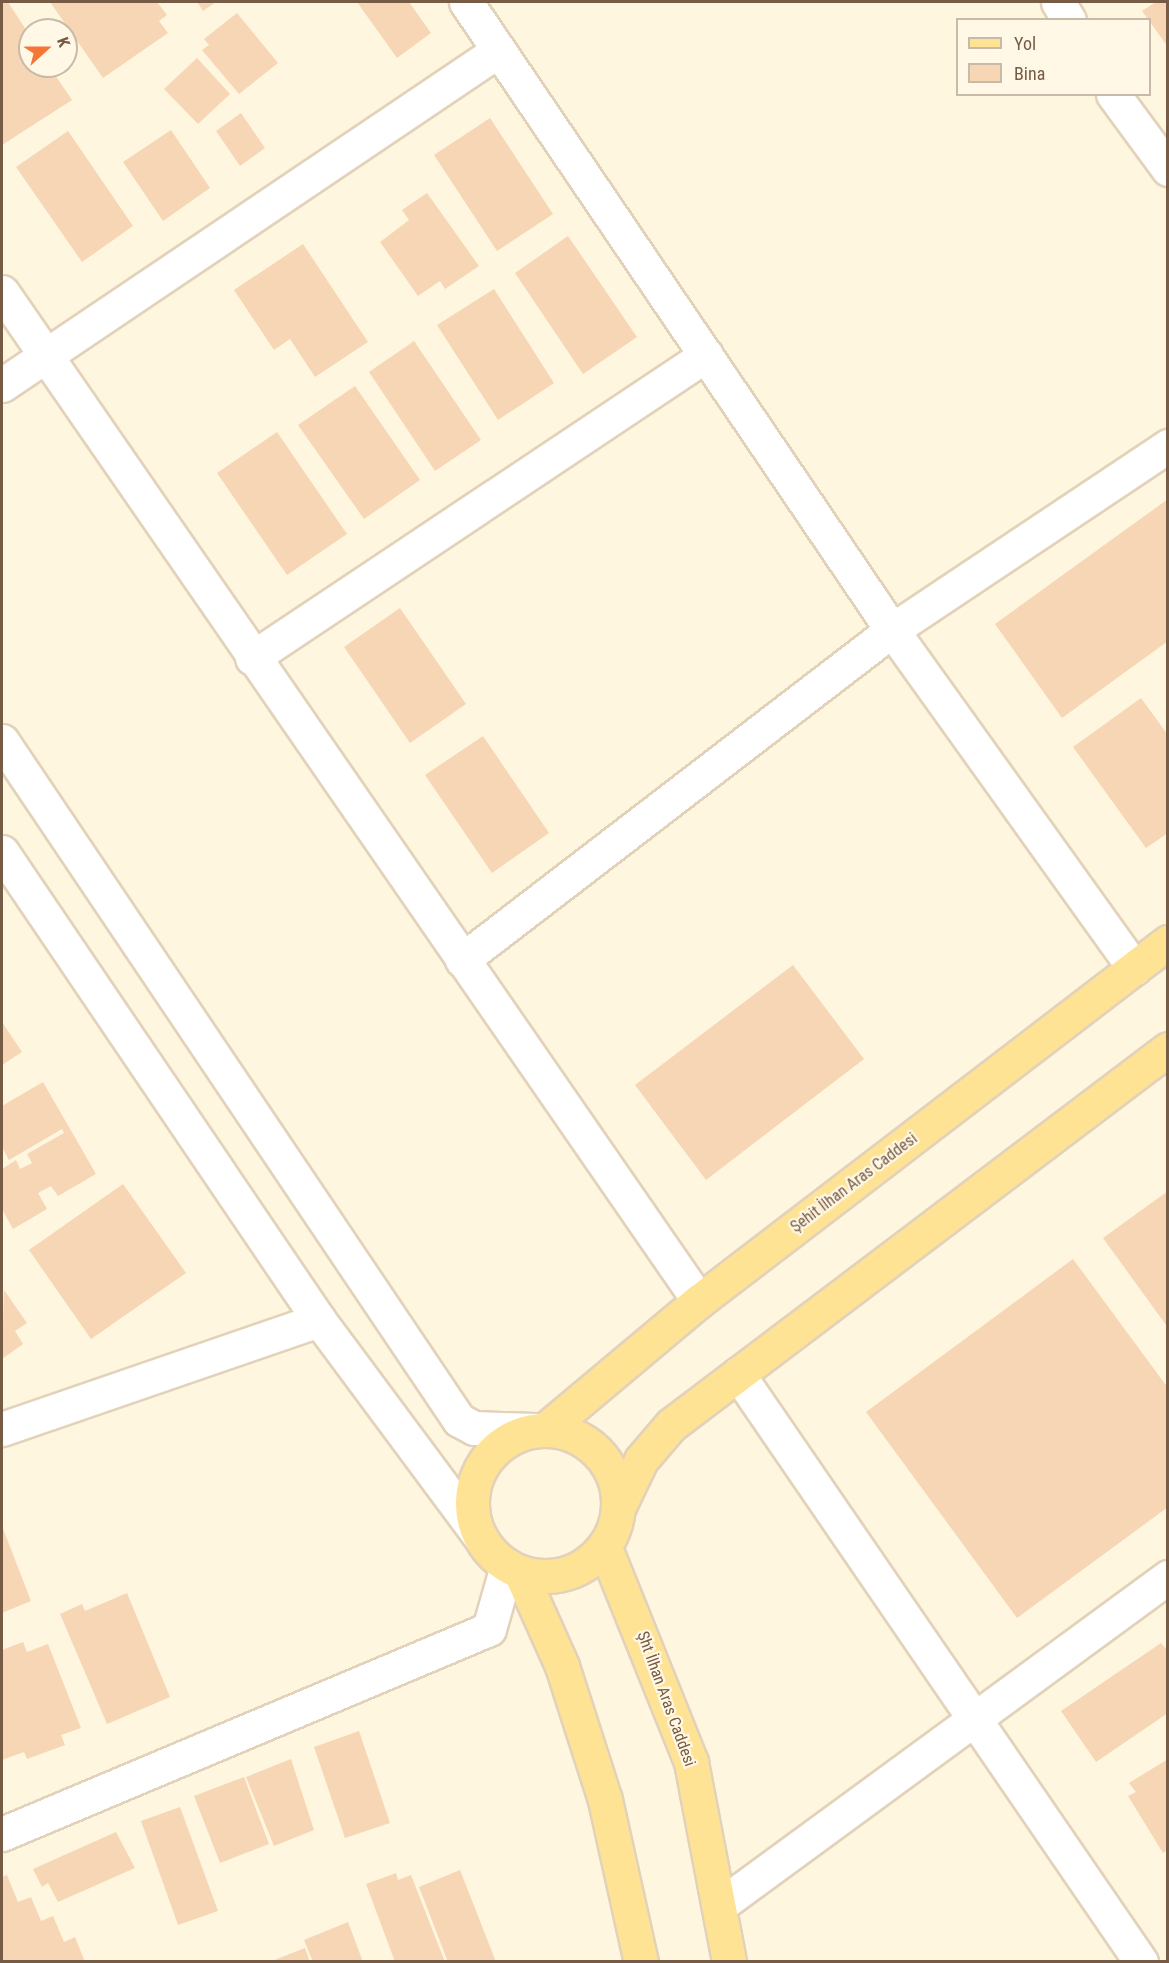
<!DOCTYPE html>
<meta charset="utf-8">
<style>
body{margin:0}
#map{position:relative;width:1169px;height:1963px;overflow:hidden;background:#fef6df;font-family:"Roboto Condensed",sans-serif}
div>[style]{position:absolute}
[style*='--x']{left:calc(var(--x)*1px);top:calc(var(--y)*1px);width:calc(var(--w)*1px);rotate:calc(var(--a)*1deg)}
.building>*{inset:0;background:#f6d6b4}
.roads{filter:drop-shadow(2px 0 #e3d2ba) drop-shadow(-2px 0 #e3d2ba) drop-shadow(0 2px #e3d2ba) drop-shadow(0 -2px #e3d2ba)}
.minor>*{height:33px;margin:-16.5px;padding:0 16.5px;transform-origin:16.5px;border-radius:16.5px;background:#fff}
.major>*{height:33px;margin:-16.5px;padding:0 16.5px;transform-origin:16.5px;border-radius:16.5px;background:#ffe395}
.major>.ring{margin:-16.5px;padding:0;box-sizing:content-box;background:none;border:33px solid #ffe395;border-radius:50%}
span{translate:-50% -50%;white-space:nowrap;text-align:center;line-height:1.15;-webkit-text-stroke:4.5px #fff8e7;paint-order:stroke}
.street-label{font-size:16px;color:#765c44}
.frame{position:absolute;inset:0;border:3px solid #765c44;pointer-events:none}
.legend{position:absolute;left:956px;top:18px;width:195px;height:78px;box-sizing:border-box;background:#fff8e7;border:2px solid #c8baa6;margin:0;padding:8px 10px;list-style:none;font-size:18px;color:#765c44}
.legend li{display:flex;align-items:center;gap:12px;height:30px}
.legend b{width:30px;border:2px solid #c8baa6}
.north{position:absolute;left:18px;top:18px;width:60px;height:60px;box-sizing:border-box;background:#fff8e7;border:2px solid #c8baa6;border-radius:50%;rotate:69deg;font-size:16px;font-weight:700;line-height:24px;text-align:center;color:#765c44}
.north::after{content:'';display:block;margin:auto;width:21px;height:27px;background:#f47738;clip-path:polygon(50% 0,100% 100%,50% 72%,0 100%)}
</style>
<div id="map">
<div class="building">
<div style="clip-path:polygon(8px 2px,30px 36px,30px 66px,49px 66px,72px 100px,2px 145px,2px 3px)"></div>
<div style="clip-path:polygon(50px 2px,157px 2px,167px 15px,159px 21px,168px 33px,103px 78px)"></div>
<div style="clip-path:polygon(197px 2px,216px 2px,203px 11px)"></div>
<div style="clip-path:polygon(357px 2px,409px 2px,431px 33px,397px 58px)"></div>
<div style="clip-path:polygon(1156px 2px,1168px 2px,1168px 47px,1142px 11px)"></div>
<div style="clip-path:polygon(237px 13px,278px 63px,239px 94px,202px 50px,209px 45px,204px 39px)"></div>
<div style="clip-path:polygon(197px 58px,230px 94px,198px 124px,164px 89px)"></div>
<div style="clip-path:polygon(241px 113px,265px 148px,240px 166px,216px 131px)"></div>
<div style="clip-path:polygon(490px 118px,553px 214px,497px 251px,434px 155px)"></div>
<div style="clip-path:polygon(171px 130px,210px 188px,163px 221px,123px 162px)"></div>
<div style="clip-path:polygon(68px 131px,133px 226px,82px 262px,16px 167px)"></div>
<div style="clip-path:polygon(427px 193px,479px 266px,445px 289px,440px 281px,418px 296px,380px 242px,409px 220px,402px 210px)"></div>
<div style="clip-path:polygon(568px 236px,637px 337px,583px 374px,515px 273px)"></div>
<div style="clip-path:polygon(303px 244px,368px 342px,315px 377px,290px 339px,274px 350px,234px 290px)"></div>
<div style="clip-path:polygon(494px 289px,554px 383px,498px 420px,437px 325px)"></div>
<div style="clip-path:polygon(414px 341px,481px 440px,435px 471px,369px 372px)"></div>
<div style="clip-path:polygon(355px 386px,420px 480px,364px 519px,298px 425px)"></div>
<div style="clip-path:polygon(277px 432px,347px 534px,287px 575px,217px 473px)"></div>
<div style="clip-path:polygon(1168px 499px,1168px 641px,1062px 718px,995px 624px)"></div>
<div style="clip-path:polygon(400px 608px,466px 704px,410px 743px,344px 647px)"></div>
<div style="clip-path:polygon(1141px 698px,1168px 735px,1168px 833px,1146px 848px,1073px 747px)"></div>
<div style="clip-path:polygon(483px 736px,549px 833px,492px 873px,425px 775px)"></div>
<div style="clip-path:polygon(793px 965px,864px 1059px,706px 1180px,635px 1085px)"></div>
<div style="clip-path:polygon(2px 1022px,22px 1052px,2px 1065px)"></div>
<div style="clip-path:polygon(43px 1082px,96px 1174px,58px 1196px,51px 1186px,38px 1193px,47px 1209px,13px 1229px,2px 1209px,2px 1169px,16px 1160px,20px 1169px,32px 1163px,27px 1154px,64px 1133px,62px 1129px,9px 1160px,2px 1147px,2px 1106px)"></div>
<div style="clip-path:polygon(123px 1184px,186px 1273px,91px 1339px,29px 1250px)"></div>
<div style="clip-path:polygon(1168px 1191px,1168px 1323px,1166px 1325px,1103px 1238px)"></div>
<div style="clip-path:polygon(1073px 1259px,1168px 1388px,1168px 1507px,1017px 1618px,866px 1412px)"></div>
<div style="clip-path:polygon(4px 1290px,27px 1323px,15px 1331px,23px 1344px,2px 1359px)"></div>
<div style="clip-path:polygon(2px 1526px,31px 1601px,2px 1613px)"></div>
<div style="clip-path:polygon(127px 1593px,170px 1697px,107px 1724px,60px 1614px,82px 1604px,85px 1611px)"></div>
<div style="clip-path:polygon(23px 1642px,27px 1652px,48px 1644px,81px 1728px,61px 1735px,65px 1745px,27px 1759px,24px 1752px,2px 1760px,2px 1650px)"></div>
<div style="clip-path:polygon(1161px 1643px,1168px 1651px,1168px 1713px,1096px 1762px,1061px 1711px)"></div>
<div style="clip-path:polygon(359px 1731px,390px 1823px,345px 1838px,314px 1747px)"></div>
<div style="clip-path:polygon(291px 1759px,314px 1830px,274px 1846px,246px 1777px)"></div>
<div style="clip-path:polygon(1168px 1759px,1168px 1850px,1163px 1853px,1128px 1796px,1136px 1792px,1129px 1783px)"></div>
<div style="clip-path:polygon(244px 1777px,269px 1844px,220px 1863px,194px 1796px)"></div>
<div style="clip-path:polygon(180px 1807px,218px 1911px,178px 1925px,141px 1821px)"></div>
<div style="clip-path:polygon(116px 1832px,135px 1868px,58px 1902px,48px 1883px,42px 1887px,33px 1869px)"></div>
<div style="clip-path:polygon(460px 1870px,496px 1962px,448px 1962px,419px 1887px)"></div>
<div style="clip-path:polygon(396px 1873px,398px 1880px,411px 1875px,445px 1962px,395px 1962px,366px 1884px)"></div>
<div style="clip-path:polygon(7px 1875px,18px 1902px,31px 1897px,41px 1921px,53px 1916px,64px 1942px,75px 1937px,85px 1962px,2px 1962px,2px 1877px)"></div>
<div style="clip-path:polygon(348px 1922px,363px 1962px,313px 1962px,304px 1940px)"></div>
<div style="clip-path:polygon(305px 1948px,310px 1962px,272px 1962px,272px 1961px)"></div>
</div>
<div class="roads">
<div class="minor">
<div style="--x:466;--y:2;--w:759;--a:55.85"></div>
<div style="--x:892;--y:630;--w:416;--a:54.4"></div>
<div style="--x:1058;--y:2;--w:21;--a:59"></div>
<div style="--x:1113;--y:94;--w:93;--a:53.7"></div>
<div style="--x:2;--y:292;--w:1226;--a:55.36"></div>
<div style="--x:2;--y:385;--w:599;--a:-33.98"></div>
<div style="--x:252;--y:658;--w:546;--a:-33.72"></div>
<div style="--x:2;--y:741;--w:818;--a:56.06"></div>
<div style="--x:459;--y:1420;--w:17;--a:28"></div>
<div style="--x:474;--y:1428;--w:61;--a:1.9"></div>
<div style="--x:2;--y:852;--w:565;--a:55.89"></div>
<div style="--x:319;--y:1320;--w:270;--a:53.4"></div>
<div style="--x:462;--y:960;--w:542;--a:-37.5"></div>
<div style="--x:892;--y:630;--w:332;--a:-33.7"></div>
<div style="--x:738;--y:1374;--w:713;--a:55.57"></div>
<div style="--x:2;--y:1429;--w:335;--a:-19"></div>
<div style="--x:2;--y:1834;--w:528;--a:-22.83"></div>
<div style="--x:489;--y:1629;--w:66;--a:-74.1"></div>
<div style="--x:719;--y:1906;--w:557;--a:-36.23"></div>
</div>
<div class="major">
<div class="ring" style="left:472px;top:1430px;width:113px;height:113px"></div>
<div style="--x:545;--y:1430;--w:201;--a:-40"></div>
<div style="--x:699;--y:1301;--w:591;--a:-37.43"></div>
<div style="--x:619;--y:1506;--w:51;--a:-64.4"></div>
<div style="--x:641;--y:1460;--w:46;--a:-49.4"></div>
<div style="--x:671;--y:1425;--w:623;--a:-37.11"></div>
<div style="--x:605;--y:1548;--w:231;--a:68.1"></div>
<div style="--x:691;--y:1762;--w:204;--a:79.2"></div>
<div style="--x:520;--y:1572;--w:103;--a:65.9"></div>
<div style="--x:562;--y:1666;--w:141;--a:72.2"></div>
<div style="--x:605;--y:1800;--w:166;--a:77.5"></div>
</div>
</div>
<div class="street-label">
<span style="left:854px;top:1183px;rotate:-37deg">Şehit İlhan Aras Caddesi</span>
<span style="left:666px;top:1699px;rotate:70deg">Şht İlhan Aras Caddesi</span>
</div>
<div class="frame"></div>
<ul class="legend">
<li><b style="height:8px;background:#ffe395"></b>Yol</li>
<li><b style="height:16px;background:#f6d6b4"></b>Bina</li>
</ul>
<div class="north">K</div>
</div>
